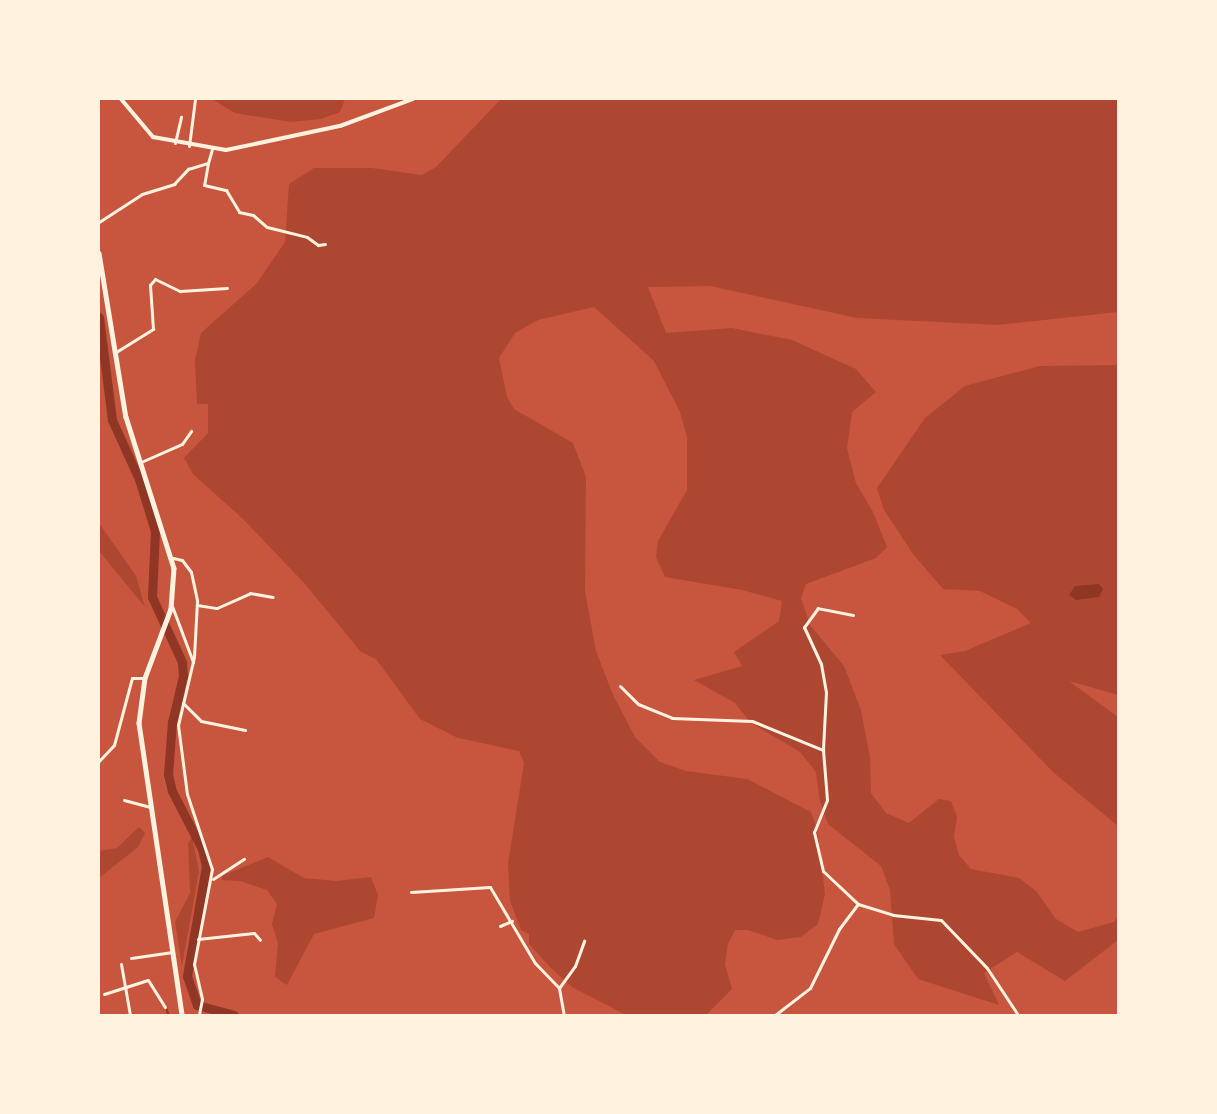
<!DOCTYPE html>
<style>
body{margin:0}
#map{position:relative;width:1217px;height:1114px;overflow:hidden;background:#c8553d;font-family:Bitter,serif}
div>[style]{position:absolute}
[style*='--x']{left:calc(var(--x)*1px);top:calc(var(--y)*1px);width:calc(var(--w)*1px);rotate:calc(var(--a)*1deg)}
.green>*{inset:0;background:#ae4732}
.water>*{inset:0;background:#8f3625}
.stream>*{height:1.5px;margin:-0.75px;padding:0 0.75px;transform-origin:0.75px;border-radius:0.75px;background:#8f3625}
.river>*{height:9px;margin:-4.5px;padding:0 4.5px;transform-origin:4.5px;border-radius:4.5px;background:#8f3625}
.minor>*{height:3px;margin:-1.5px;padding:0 1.5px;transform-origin:1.5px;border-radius:1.5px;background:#fff3e0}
.tertiary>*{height:4px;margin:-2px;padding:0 2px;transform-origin:2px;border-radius:2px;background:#fff3e0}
.primary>*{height:4.5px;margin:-2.25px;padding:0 2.25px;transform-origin:2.25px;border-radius:2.25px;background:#fff3e0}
span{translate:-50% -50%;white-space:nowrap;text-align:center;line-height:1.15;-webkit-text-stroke:5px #fff3e0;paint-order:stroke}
.frame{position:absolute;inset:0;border:100px solid #fff3e0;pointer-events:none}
</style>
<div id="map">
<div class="green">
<div style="clip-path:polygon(212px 99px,345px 99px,340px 112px,321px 119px,291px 122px,235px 113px)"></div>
<div style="clip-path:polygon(501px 99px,1118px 99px,1118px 312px,998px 325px,857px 318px,710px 286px,648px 287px,666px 333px,732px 328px,792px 340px,856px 369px,876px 392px,852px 412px,847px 448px,856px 483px,873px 512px,887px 547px,876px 558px,806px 584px,801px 598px,810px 625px,844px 666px,861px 710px,870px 757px,871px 793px,886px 813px,909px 823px,939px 799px,951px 801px,957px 817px,954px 837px,959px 855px,971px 869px,1019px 878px,1036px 891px,1056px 919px,1078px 932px,1114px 922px,1118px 916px,1118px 940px,1065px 981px,1017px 952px,984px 973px,999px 1005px,918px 979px,894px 944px,890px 890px,881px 866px,828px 824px,820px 802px,816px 772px,800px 752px,751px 723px,735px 703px,694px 680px,742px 666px,734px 652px,779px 621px,782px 601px,742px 590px,665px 577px,656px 557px,658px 541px,687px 490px,687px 437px,680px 412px,654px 361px,594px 307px,538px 320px,515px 333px,499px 358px,507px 397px,514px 409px,573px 443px,586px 477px,585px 591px,596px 651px,613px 695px,635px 737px,660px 762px,686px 771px,747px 779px,811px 812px,817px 829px,825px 894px,818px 924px,801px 937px,777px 940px,748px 930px,735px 930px,728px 944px,725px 964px,732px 989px,706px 1015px,626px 1015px,572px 987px,550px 967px,529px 944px,529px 934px,521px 930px,510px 901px,508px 863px,524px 763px,519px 751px,458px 738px,420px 719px,376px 659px,361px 652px,305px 584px,244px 520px,193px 474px,184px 458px,208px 433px,208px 404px,197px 404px,195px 360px,201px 333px,257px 283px,285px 242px,289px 184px,314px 168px,372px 168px,422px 175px,436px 167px)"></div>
<div style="clip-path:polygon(1118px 365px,1118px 695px,1069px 681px,1118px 717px,1118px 826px,1054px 773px,940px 655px,965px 651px,1031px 623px,1017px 609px,980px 591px,943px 589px,913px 554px,884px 510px,877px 488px,925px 418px,965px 386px,1040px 366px)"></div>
<div style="clip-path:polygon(99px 523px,136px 576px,145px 607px,99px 551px)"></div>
<div style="clip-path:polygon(139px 827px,145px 833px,138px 847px,99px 878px,99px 851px,117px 848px)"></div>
<div style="clip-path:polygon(192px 837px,199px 871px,182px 966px,175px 922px,190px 893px,188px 843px)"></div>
<div style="clip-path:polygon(268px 857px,304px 878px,336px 881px,371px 877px,378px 895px,374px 918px,314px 934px,287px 985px,275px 977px,278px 943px,272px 924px,277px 904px,267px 890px,240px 881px,222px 880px,222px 876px)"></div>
</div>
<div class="water">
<div style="clip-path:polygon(1099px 584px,1103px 589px,1099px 597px,1076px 600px,1069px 595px,1075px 586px)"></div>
</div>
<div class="stream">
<div style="--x:166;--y:1007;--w:9;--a:69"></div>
</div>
<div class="river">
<div style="--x:99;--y:317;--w:104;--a:82.8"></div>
<div style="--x:112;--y:420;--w:65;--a:65.4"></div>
<div style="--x:139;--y:479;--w:54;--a:72.9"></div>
<div style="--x:155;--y:531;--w:66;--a:92.6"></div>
<div style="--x:152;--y:597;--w:72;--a:65.2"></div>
<div style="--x:182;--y:662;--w:14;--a:86"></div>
<div style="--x:183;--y:676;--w:47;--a:103.4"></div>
<div style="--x:172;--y:722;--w:52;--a:94.4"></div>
<div style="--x:168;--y:774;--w:17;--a:77"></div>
<div style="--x:172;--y:791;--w:65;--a:62.7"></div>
<div style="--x:202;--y:849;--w:17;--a:77"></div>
<div style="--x:206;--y:866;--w:112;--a:99.8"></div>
<div style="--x:187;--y:976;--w:31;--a:71"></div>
<div style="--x:197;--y:1005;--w:38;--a:15"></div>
</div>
<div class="minor">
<div style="--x:175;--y:143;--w:27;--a:-77"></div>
<div style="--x:189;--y:146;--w:47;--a:-82.7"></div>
<div style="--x:208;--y:163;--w:22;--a:100"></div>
<div style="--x:204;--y:185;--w:23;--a:13"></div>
<div style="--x:226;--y:190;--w:26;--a:59"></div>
<div style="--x:239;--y:212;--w:14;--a:12"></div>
<div style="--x:253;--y:215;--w:18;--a:41"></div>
<div style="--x:267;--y:227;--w:41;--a:14"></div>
<div style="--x:307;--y:237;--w:14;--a:36"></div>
<div style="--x:318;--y:245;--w:7;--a:-8"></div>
<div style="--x:99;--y:222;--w:51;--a:-33.1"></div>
<div style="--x:142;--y:194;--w:34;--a:-17"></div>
<div style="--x:174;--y:184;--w:21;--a:-47"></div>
<div style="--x:188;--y:169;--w:21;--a:-17"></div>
<div style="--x:208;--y:163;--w:15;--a:-74"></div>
<div style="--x:116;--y:352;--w:44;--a:-31.9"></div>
<div style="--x:153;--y:329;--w:44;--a:-93.9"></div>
<div style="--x:150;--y:285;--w:8;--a:-50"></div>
<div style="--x:155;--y:279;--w:28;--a:26"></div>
<div style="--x:180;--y:291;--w:47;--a:-3.7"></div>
<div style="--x:141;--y:462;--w:45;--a:-23.7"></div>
<div style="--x:182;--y:444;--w:16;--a:-55"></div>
<div style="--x:173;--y:558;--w:9;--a:13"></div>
<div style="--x:182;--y:560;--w:15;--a:53"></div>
<div style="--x:191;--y:572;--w:30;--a:78"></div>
<div style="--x:197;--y:601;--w:56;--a:93.1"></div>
<div style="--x:194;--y:657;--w:70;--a:103.2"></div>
<div style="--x:178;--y:725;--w:70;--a:82.6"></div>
<div style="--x:187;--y:794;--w:79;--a:71.6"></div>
<div style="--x:212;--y:869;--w:97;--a:100.7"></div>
<div style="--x:194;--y:964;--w:36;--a:77"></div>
<div style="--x:202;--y:999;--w:16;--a:101"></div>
<div style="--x:197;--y:605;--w:20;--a:9"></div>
<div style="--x:217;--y:608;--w:36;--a:-24"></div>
<div style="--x:250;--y:593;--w:23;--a:10"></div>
<div style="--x:172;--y:606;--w:60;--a:69.4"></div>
<div style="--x:853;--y:615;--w:36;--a:-169"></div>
<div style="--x:818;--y:608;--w:24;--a:126"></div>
<div style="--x:804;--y:627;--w:41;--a:65.3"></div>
<div style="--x:821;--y:664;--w:28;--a:80"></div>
<div style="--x:826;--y:692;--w:58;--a:93"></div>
<div style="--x:823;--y:750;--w:50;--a:85.4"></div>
<div style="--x:827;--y:800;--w:35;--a:112"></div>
<div style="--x:814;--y:832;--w:40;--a:77"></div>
<div style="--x:823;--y:871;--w:48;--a:43.3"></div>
<div style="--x:858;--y:904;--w:37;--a:17"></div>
<div style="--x:893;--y:915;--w:48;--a:5.9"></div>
<div style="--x:941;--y:920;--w:66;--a:46.2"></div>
<div style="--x:987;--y:968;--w:56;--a:56.6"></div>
<div style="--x:620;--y:686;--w:25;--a:45"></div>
<div style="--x:638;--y:704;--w:37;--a:22"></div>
<div style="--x:672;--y:718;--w:80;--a:2.1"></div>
<div style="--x:752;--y:721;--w:77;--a:22.2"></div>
<div style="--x:183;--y:703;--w:25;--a:45"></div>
<div style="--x:201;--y:721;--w:45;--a:11.6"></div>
<div style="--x:99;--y:761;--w:22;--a:-47"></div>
<div style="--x:114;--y:745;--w:69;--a:-75"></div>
<div style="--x:132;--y:678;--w:13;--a:0"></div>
<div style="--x:124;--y:800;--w:28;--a:15"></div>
<div style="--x:213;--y:879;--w:37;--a:-33"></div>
<div style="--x:411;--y:892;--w:79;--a:-3.6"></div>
<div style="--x:490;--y:887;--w:88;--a:59.4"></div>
<div style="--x:535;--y:963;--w:35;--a:46"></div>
<div style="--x:559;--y:988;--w:27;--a:80"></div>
<div style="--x:500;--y:926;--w:13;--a:-23"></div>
<div style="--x:198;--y:939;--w:56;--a:-6.1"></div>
<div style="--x:254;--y:933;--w:9;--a:49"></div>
<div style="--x:131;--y:958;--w:42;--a:-8.1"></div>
<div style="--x:121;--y:964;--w:52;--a:80"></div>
<div style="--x:559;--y:988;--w:27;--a:-54"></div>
<div style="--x:575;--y:966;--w:27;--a:-70"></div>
<div style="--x:104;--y:994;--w:46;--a:-17.7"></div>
<div style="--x:148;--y:980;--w:32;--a:58"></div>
<div style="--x:775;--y:1015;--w:44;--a:-37.6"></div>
<div style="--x:810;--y:988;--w:66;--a:-63.8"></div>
<div style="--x:839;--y:929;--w:31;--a:-53"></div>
</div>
<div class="tertiary">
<div style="--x:121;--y:99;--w:50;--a:49.9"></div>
<div style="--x:153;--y:137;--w:74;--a:10.1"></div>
<div style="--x:226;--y:150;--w:116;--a:-11.9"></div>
<div style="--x:340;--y:126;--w:78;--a:-20.3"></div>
</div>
<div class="primary">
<div style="--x:99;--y:253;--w:166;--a:80.7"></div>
<div style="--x:126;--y:417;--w:158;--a:72.4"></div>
<div style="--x:174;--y:568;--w:41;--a:94.2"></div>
<div style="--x:171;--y:609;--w:74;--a:110.6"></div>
<div style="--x:145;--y:678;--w:45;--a:97.6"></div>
<div style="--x:139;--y:723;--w:295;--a:81.6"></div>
</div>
<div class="frame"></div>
</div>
